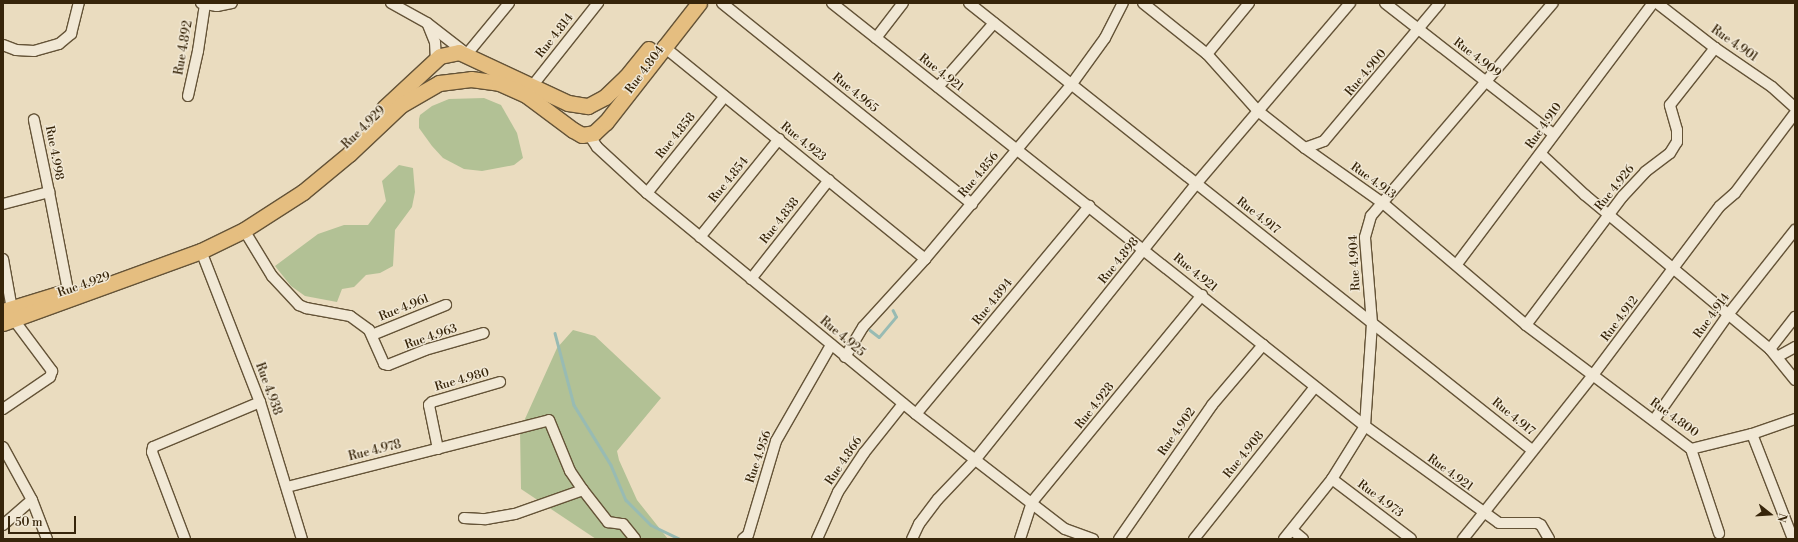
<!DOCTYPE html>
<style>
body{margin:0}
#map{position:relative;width:1798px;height:542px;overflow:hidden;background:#eadcbf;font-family:"Libre Bodoni",serif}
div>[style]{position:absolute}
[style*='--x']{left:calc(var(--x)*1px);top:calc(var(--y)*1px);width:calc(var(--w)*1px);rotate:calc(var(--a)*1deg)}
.green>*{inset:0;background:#b2c195}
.stream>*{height:2.5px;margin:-1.25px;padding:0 1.25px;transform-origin:1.25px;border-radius:1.25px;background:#98bbb3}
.roads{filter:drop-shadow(1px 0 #645337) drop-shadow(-1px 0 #645337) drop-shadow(0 1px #645337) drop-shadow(0 -1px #645337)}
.street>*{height:10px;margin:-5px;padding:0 5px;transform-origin:5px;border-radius:5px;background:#f1e8d5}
.primary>*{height:15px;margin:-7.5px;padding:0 7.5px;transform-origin:7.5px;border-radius:7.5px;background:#e5be80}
span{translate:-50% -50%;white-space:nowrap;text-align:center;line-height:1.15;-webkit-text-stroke:3px #f1e8d5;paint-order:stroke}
.street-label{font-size:12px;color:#37250a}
.frame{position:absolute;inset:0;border:4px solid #37250a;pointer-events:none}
.north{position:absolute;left:1750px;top:494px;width:40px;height:40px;-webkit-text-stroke:3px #f1e8d5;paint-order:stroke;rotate:107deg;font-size:11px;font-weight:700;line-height:16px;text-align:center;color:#37250a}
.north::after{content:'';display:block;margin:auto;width:14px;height:18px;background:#37250a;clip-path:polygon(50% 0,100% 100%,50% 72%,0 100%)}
.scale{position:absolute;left:8px;top:516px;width:68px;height:18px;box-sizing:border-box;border:2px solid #37250a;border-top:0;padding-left:5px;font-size:12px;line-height:14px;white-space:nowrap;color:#37250a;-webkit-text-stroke:3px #f1e8d5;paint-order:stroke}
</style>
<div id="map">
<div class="green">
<div style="clip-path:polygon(484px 98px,501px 105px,517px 133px,523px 158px,514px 165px,482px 171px,464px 169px,443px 158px,432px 146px,419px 128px,419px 119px,420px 115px,432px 106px,449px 99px)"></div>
<div style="clip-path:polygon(399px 165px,413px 168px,415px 192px,412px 207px,395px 230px,393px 266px,380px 273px,366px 275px,354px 287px,342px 289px,337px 302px,305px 296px,291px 286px,275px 266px,318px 234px,344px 225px,368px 225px,386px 201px,382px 181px)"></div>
<div style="clip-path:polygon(573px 330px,595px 336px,661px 398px,617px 451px,619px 460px,637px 500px,668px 539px,596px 539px,521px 489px,520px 430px,557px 348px)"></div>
</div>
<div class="stream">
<div style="--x:870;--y:330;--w:11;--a:38"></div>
<div style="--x:879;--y:337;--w:26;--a:-50"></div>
<div style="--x:896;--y:317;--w:7;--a:-117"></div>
<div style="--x:555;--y:333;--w:74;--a:75.2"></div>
<div style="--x:574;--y:405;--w:70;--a:58.3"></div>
<div style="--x:611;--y:465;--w:38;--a:67"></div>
<div style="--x:626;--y:500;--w:35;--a:45"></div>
<div style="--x:651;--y:525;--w:32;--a:26"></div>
</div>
<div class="roads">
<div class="street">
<div style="--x:201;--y:3;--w:16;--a:11"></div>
<div style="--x:217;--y:6;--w:15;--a:-11"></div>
<div style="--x:391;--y:3;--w:41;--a:29.1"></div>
<div style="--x:427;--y:23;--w:51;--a:37.8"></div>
<div style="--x:467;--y:54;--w:66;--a:-50.5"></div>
<div style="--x:722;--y:3;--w:321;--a:38.8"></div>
<div style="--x:832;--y:3;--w:680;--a:38.44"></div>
<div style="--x:1365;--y:426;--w:165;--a:35.9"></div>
<div style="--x:1499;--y:523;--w:38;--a:0"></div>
<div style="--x:1537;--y:523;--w:4;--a:27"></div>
<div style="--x:1541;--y:525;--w:16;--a:60"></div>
<div style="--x:969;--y:3;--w:719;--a:38.45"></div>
<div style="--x:1143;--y:3;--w:82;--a:38.6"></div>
<div style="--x:1207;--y:54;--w:76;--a:48.2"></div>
<div style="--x:1258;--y:111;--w:60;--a:38.2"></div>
<div style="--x:1305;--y:148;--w:97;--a:35.3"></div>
<div style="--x:1384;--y:204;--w:187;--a:40.4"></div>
<div style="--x:1526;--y:325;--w:206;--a:36.9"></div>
<div style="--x:1691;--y:449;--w:63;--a:-13.8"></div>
<div style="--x:1752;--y:434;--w:46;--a:-19.2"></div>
<div style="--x:1385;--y:3;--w:213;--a:37.9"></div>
<div style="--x:1657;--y:3;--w:73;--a:37.8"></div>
<div style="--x:1715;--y:48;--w:69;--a:34.4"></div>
<div style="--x:1772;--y:87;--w:31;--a:42"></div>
<div style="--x:428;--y:25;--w:18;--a:68"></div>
<div style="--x:435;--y:42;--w:17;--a:87"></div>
<div style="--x:876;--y:38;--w:44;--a:-52.4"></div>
<div style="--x:3;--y:45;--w:14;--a:21"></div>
<div style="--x:16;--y:50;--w:18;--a:3"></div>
<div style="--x:34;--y:51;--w:26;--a:-16"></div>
<div style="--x:59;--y:44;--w:16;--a:-40"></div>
<div style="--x:71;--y:34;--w:32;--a:-76"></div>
<div style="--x:663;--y:46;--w:338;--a:39.1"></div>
<div style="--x:1207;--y:54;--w:66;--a:-50.5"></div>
<div style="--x:533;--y:85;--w:105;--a:-51.6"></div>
<div style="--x:938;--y:87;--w:85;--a:-48.8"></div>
<div style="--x:188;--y:96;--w:46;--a:-77.5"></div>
<div style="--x:198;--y:51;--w:48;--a:-81.5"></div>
<div style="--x:589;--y:135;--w:14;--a:56"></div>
<div style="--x:597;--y:147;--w:68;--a:42.6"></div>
<div style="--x:647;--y:193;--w:348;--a:39.4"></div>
<div style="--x:916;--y:414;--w:188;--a:37.7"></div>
<div style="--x:1065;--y:529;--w:30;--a:20"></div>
<div style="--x:1305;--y:148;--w:20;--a:-20"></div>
<div style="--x:1324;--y:141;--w:180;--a:-50"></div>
<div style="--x:1541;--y:154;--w:60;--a:43"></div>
<div style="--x:1585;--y:195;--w:241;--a:39.8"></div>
<div style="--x:1770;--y:349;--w:40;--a:51"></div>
<div style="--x:49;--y:192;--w:101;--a:79.1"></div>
<div style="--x:647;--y:193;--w:124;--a:-51.2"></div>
<div style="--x:3;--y:204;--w:48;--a:-14.6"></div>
<div style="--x:49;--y:192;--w:74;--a:-101.8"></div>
<div style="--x:244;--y:230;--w:54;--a:58.7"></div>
<div style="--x:272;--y:276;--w:40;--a:47"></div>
<div style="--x:299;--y:305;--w:8;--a:23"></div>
<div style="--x:306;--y:308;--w:45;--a:10.3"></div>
<div style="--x:350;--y:316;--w:24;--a:36"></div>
<div style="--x:369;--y:330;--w:37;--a:66"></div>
<div style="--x:384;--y:364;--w:4;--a:14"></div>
<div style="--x:388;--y:365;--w:40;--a:-22"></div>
<div style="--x:425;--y:350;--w:61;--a:-16.1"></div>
<div style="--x:700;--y:237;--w:126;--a:-51.1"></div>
<div style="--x:201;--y:251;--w:162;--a:68.7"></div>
<div style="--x:260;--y:402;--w:143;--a:73"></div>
<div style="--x:3;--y:259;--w:62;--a:79.8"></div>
<div style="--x:14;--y:320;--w:64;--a:53.3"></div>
<div style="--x:52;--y:371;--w:6;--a:108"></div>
<div style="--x:50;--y:377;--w:57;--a:145.8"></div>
<div style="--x:1457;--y:264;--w:326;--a:-53.1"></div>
<div style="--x:751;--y:279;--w:126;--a:-51.8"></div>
<div style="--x:1526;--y:325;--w:161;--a:-53.1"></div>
<div style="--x:1623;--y:196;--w:33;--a:-47"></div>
<div style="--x:1645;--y:172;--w:31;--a:-37"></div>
<div style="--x:1670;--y:153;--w:13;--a:-58"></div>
<div style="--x:1677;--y:142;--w:12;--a:-90"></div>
<div style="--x:1677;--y:130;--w:26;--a:-106"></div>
<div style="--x:1670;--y:105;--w:73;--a:-51.7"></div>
<div style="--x:372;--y:335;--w:80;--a:-22.1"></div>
<div style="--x:1770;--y:349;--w:41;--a:-52"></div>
<div style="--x:845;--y:357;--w:35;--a:-59"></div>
<div style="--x:863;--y:327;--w:92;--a:-47.6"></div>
<div style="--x:925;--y:259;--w:227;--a:-50"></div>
<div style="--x:1071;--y:85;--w:58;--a:-54.1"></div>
<div style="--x:1105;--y:38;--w:39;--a:-63"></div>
<div style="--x:1777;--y:357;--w:21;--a:-29"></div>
<div style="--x:916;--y:414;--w:271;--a:-50.2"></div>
<div style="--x:1654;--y:420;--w:127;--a:-54.9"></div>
<div style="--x:1727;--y:316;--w:110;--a:-51.7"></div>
<div style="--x:1752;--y:434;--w:113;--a:68.7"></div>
<div style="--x:3;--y:447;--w:60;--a:61.3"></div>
<div style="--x:32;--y:500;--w:42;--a:69"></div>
<div style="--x:438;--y:449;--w:45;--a:-101.6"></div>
<div style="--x:429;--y:405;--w:4;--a:-45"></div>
<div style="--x:432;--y:402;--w:71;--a:-16.4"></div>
<div style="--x:1691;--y:449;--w:89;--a:71.6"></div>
<div style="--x:1332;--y:479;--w:99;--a:37.2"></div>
<div style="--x:287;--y:487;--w:270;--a:-14.3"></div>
<div style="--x:549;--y:420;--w:55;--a:67.6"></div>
<div style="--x:570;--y:471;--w:23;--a:56"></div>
<div style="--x:464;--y:518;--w:22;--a:3"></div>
<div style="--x:486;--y:519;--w:29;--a:-10"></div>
<div style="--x:515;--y:514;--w:72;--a:-19.4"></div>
<div style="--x:583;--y:490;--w:41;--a:52"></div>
<div style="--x:608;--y:522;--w:15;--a:8"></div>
<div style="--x:623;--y:524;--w:19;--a:51"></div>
<div style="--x:3;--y:525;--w:38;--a:-41"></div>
<div style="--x:1292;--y:530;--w:14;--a:39"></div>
<div style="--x:185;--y:539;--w:93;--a:-110.8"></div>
<div style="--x:152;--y:452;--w:5;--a:-79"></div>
<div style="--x:153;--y:447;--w:116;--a:-22.8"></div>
<div style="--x:743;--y:539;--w:6;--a:-39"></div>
<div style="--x:748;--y:535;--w:98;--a:-73.4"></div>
<div style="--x:776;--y:441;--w:111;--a:-60.2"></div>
<div style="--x:817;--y:539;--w:51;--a:-65.9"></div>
<div style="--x:838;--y:492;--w:47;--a:-56.3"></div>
<div style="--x:864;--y:453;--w:63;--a:-51.5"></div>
<div style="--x:912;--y:539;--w:17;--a:-65"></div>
<div style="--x:919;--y:524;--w:31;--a:-53"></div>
<div style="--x:938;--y:499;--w:54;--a:-46.5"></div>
<div style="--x:975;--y:460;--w:354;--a:-51.3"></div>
<div style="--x:1196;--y:184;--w:238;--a:-49.6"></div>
<div style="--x:1020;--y:539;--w:39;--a:-72"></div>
<div style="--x:1032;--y:502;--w:268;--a:-50.6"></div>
<div style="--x:1119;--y:539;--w:163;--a:-55.2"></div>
<div style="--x:1212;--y:405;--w:79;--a:-49.6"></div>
<div style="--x:1194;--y:539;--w:194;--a:-51.5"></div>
<div style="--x:1284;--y:539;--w:77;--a:-51.3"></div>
<div style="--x:1332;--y:479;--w:62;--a:-58.1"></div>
<div style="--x:1365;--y:426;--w:103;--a:-86.1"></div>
<div style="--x:1372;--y:323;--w:86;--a:-94.7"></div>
<div style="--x:1365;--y:237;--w:22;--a:-74"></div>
<div style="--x:1371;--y:216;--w:280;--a:-49.5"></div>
<div style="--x:1463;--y:539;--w:209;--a:-51.6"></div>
<div style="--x:1593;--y:375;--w:211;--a:-53.1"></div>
<div style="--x:1720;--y:206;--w:20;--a:-41"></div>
<div style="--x:1735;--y:193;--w:100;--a:-53.1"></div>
</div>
<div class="primary">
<div style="--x:384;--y:108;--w:76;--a:-42.9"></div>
<div style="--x:440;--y:56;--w:19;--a:-12"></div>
<div style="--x:459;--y:52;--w:120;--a:25.1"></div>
<div style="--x:568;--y:103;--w:20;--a:9"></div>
<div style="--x:588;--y:106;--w:19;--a:-28"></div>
<div style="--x:605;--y:97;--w:29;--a:-44"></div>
<div style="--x:626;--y:77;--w:36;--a:-51"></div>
<div style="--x:3;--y:311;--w:58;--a:-17.2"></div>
<div style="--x:3;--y:323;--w:211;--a:-20"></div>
<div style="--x:201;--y:251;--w:48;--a:-26"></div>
<div style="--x:244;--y:230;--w:70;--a:-32.8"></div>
<div style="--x:303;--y:192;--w:60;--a:-39.6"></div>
<div style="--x:349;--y:154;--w:71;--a:-43.3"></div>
<div style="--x:401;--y:105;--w:44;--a:-30.1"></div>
<div style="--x:439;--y:83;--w:32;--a:-7"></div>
<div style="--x:471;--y:79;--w:28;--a:8"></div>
<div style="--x:499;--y:83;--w:30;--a:24"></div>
<div style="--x:526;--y:95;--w:59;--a:36.7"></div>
<div style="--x:573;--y:130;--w:10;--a:29"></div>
<div style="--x:582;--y:135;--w:12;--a:-9"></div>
<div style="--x:594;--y:133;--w:16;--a:-43"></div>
<div style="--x:606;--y:122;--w:151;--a:-52"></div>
</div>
</div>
<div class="street-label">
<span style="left:555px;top:36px;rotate:-52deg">Rue 4.814</span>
<span style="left:1734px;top:44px;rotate:35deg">Rue 4.901</span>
<span style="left:184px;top:48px;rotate:-80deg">Rue 4.892</span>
<span style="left:1477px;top:58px;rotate:37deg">Rue 4.909</span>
<span style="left:645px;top:70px;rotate:-53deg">Rue 4.804</span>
<span style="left:941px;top:73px;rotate:38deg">Rue 4.921</span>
<span style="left:1366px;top:73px;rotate:-50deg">Rue 4.900</span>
<span style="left:855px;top:93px;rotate:39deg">Rue 4.965</span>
<span style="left:1544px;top:126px;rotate:-55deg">Rue 4.910</span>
<span style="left:364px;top:128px;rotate:-44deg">Rue 4.929</span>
<span style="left:676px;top:136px;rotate:-51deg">Rue 4.858</span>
<span style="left:803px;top:142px;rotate:39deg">Rue 4.923</span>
<span style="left:54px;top:153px;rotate:79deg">Rue 4.998</span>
<span style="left:979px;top:175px;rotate:-50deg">Rue 4.856</span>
<span style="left:729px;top:180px;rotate:-51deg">Rue 4.854</span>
<span style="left:1373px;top:181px;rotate:36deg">Rue 4.913</span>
<span style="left:1615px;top:188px;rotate:-51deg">Rue 4.926</span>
<span style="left:1258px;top:216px;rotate:38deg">Rue 4.917</span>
<span style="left:780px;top:221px;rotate:-52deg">Rue 4.838</span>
<span style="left:1119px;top:261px;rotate:-51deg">Rue 4.898</span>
<span style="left:1355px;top:263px;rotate:-93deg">Rue 4.904</span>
<span style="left:1195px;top:273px;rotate:39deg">Rue 4.921</span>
<span style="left:84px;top:285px;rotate:-19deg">Rue 4.929</span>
<span style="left:993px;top:302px;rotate:-51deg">Rue 4.894</span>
<span style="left:404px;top:308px;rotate:-22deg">Rue 4.961</span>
<span style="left:1712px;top:316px;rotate:-54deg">Rue 4.914</span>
<span style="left:1620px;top:319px;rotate:-53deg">Rue 4.912</span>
<span style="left:431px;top:337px;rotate:-19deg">Rue 4.963</span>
<span style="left:842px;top:337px;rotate:40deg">Rue 4.925</span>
<span style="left:462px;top:380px;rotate:-16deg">Rue 4.980</span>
<span style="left:268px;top:389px;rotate:70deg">Rue 4.938</span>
<span style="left:1095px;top:406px;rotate:-52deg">Rue 4.928</span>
<span style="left:1513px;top:417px;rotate:39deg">Rue 4.917</span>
<span style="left:1674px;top:418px;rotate:36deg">Rue 4.800</span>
<span style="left:1177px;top:432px;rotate:-55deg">Rue 4.902</span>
<span style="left:375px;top:451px;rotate:-14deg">Rue 4.978</span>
<span style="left:1244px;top:455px;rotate:-51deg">Rue 4.908</span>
<span style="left:759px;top:457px;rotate:-71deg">Rue 4.956</span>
<span style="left:844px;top:461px;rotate:-56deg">Rue 4.866</span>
<span style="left:1450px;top:473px;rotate:36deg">Rue 4.921</span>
<span style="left:1380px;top:499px;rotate:37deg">Rue 4.973</span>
</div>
<div class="frame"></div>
<div class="north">N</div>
<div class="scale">50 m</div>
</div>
